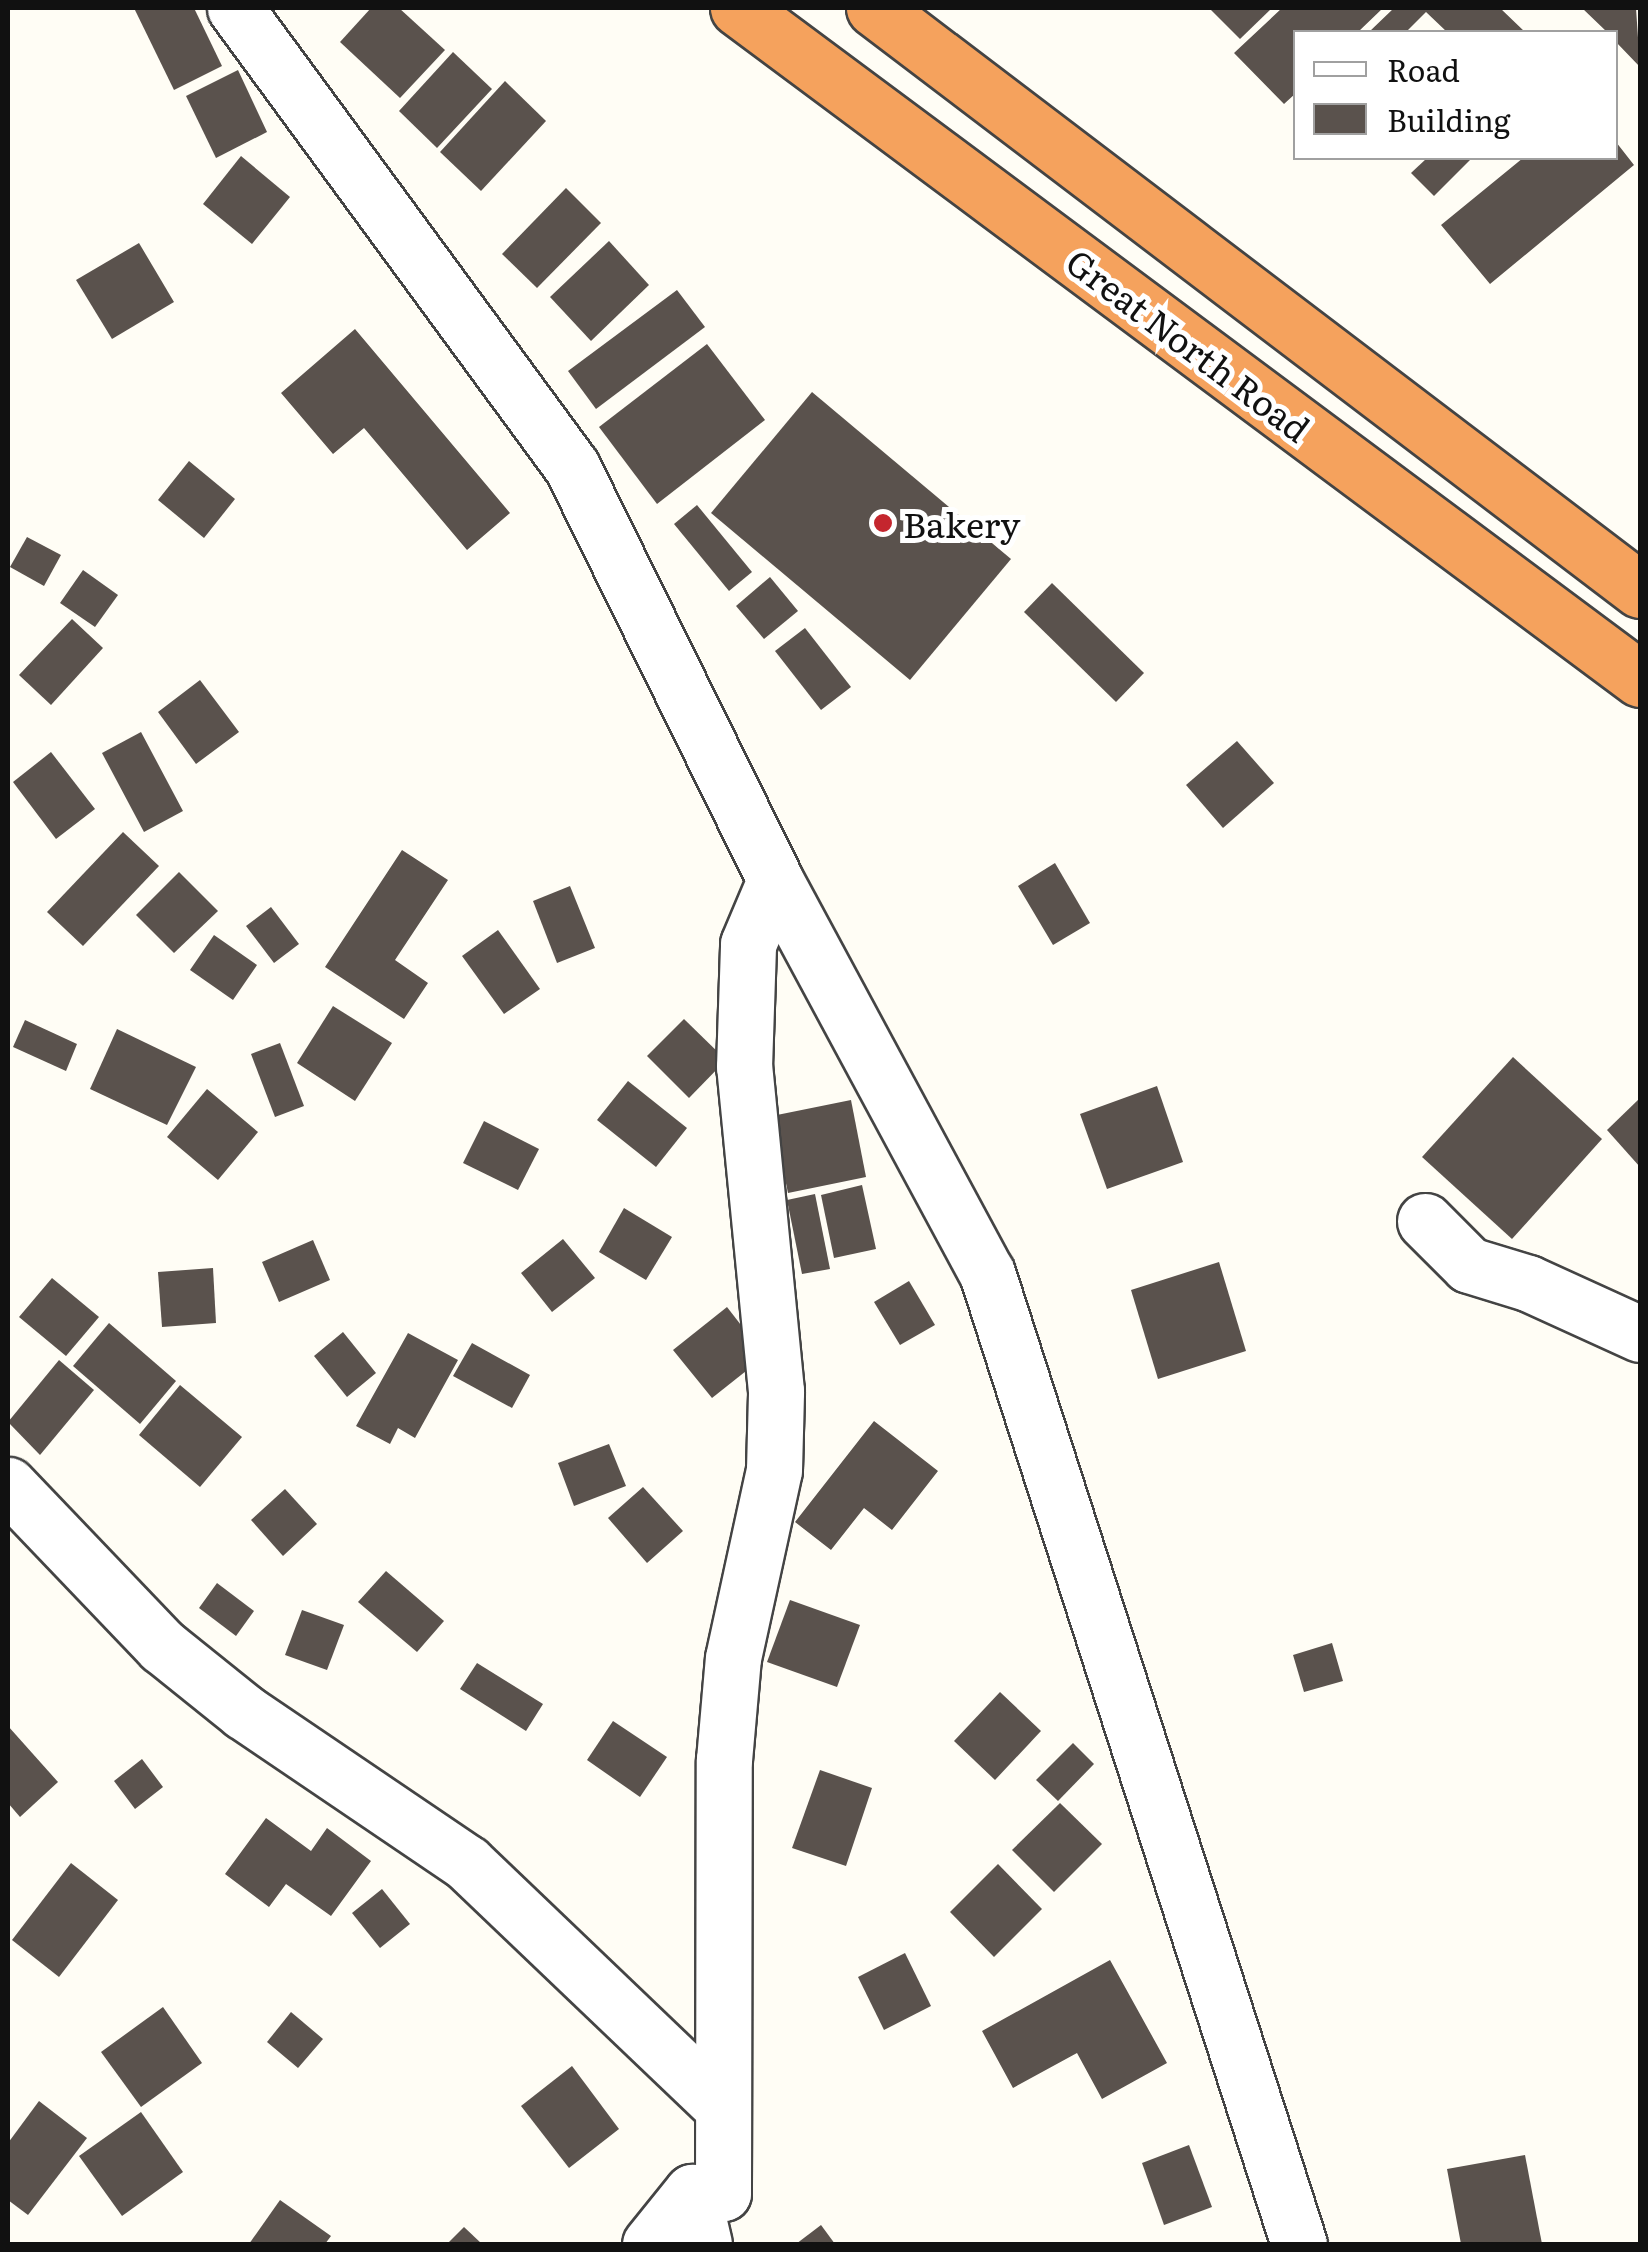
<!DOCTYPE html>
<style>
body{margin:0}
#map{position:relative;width:1648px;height:2252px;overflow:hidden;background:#fffdf5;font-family:Literata,serif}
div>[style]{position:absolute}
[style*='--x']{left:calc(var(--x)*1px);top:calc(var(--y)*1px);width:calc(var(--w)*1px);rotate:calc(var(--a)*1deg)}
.building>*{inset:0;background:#5a524d}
.roads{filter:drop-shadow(2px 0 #444) drop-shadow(-2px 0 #444) drop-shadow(0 2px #444) drop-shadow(0 -2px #444)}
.minor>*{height:55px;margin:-27.5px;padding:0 27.5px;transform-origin:27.5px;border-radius:27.5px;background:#fff}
.highway>*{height:55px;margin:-27.5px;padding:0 27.5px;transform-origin:27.5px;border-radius:27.5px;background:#f5a25d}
.dots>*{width:28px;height:28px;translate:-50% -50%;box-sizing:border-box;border:5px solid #fff;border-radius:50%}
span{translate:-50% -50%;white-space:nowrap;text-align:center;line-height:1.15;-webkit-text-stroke:10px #fff;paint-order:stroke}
.street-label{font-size:35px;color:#111}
.poi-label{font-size:35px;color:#111}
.left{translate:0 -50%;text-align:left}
.frame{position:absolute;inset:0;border:10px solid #111;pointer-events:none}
.legend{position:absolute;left:1293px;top:30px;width:325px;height:130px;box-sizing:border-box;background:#fff;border:2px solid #a0a0a0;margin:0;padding:12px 18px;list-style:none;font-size:30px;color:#111}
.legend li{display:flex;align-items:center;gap:20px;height:50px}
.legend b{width:50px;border:2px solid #a0a0a0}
</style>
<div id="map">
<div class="building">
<div style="clip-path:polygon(134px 8px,194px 8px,222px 66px,174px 90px)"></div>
<div style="clip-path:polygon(371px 8px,399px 8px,445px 50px,400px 98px,340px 42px)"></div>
<div style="clip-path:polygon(1209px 8px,1272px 8px,1240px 39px)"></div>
<div style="clip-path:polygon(1282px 8px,1383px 8px,1358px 32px,1296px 32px,1296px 93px,1284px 104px,1234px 53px)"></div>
<div style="clip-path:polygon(1394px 8px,1500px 8px,1525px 32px,1447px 32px,1426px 12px,1406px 32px,1369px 32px)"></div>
<div style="clip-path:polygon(1582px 8px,1636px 8px,1640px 67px,1616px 42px,1616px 32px,1607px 32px)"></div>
<div style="clip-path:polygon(453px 52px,492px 89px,437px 148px,399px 111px)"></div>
<div style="clip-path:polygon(238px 70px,267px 132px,216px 158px,186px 96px)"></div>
<div style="clip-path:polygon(505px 81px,546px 121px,481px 191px,440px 152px)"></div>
<div style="clip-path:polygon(1616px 142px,1634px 165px,1490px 284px,1441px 225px,1523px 158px,1616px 158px)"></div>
<div style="clip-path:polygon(241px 156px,290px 197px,252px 244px,203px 204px)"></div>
<div style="clip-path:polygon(1427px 158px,1472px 158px,1434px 196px,1411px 173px)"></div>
<div style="clip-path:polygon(566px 188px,601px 223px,537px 288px,502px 254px)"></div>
<div style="clip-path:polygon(609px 241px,649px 285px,591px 341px,550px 297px)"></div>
<div style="clip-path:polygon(139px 243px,174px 302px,112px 339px,76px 280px)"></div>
<div style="clip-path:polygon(677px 290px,705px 327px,596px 409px,568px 371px)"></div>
<div style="clip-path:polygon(355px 329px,510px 513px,467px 550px,364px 428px,333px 454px,281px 393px)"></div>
<div style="clip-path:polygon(707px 344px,765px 420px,657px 504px,599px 427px)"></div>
<div style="clip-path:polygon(812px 392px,1011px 559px,910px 680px,711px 513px)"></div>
<div style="clip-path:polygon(189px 461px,235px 499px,204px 538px,158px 500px)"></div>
<div style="clip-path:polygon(697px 505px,752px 572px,729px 591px,674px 524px)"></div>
<div style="clip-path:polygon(27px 537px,61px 555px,44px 586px,10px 567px)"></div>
<div style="clip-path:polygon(83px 570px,118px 595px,95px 627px,60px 603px)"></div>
<div style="clip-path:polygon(770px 577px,798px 611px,764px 639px,736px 606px)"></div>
<div style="clip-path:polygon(1052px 583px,1144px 673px,1116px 702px,1024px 612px)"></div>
<div style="clip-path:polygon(72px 619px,103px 648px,51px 705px,19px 675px)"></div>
<div style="clip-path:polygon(805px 628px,851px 687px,821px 710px,775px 651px)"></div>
<div style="clip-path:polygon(200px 680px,239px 732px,196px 764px,158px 712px)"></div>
<div style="clip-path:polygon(141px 732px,183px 811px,144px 832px,102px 753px)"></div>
<div style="clip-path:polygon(1237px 741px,1274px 783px,1223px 828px,1186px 785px)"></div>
<div style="clip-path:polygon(51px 752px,95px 809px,56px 839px,13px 782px)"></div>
<div style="clip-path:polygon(123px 832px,159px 866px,83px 946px,47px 912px)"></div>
<div style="clip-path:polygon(402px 850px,448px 880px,395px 960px,428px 983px,404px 1019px,325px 967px)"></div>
<div style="clip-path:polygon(1055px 863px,1090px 923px,1053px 945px,1018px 886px)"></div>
<div style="clip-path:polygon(179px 872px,218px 911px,174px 953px,136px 915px)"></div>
<div style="clip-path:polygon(570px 886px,595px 948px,557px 963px,533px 901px)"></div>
<div style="clip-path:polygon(271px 907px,299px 944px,274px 963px,246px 926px)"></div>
<div style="clip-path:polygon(498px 930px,540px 989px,504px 1014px,462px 956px)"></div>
<div style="clip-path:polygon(214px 935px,257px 965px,233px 1000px,190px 970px)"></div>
<div style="clip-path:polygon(333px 1006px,392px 1043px,355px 1101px,297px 1063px)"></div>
<div style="clip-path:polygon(684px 1019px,726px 1060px,689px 1098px,647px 1056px)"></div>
<div style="clip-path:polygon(25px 1020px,77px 1044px,66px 1071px,13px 1047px)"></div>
<div style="clip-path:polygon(117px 1029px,196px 1067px,167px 1125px,90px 1089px)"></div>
<div style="clip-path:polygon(280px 1043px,304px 1106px,275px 1117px,251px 1054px)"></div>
<div style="clip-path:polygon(1513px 1057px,1602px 1139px,1512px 1239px,1422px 1157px)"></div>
<div style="clip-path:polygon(628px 1081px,687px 1128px,656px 1167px,597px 1120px)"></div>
<div style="clip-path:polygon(1157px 1086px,1183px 1162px,1107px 1189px,1080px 1114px)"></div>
<div style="clip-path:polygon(207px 1089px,258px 1132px,218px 1180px,167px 1137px)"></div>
<div style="clip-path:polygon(1640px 1098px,1640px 1167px,1607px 1130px)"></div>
<div style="clip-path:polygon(851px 1100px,866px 1177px,788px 1193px,772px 1116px)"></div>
<div style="clip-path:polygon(484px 1121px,539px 1149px,518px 1190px,463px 1163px)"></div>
<div style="clip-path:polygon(862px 1185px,876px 1249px,834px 1258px,821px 1195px)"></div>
<div style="clip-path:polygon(815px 1194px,830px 1269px,802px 1274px,787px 1200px)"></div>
<div style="clip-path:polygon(624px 1208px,672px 1237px,646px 1280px,599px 1252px)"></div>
<div style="clip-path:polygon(563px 1239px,595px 1278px,552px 1312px,521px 1273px)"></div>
<div style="clip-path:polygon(313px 1240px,330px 1280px,279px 1302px,262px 1262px)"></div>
<div style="clip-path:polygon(1219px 1262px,1246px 1351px,1158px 1379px,1131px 1290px)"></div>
<div style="clip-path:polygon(213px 1268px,216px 1323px,162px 1327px,158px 1272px)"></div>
<div style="clip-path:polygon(52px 1278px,99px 1317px,66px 1356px,19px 1317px)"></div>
<div style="clip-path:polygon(909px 1281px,935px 1325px,900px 1345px,874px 1302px)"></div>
<div style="clip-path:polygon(727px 1307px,765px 1356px,712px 1398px,673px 1350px)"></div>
<div style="clip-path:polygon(109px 1323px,176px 1381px,140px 1424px,73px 1366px)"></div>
<div style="clip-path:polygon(343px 1332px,376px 1373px,347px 1397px,314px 1356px)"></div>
<div style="clip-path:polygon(408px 1333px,458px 1360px,415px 1438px,398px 1428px,390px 1444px,356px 1426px)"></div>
<div style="clip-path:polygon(472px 1343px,530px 1375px,512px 1408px,453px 1376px)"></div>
<div style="clip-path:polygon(59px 1360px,94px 1390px,40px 1455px,8px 1422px)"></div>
<div style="clip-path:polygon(180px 1385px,242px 1437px,200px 1487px,139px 1435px)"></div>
<div style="clip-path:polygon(874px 1421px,938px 1471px,892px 1530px,864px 1508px,831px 1550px,795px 1522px)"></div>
<div style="clip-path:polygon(609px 1444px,626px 1486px,574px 1506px,558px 1463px)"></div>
<div style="clip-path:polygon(643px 1487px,683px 1531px,647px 1563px,608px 1518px)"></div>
<div style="clip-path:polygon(285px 1489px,317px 1524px,283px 1556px,251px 1520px)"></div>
<div style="clip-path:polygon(386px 1571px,444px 1621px,417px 1652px,358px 1602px)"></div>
<div style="clip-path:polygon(217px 1583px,254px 1611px,236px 1636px,199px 1608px)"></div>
<div style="clip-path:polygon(790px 1600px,860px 1625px,837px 1687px,767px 1662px)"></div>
<div style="clip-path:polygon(302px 1610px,344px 1625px,327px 1670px,285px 1655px)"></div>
<div style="clip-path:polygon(1332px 1643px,1343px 1681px,1304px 1692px,1293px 1655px)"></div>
<div style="clip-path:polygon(477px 1663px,543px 1704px,526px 1731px,460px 1689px)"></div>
<div style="clip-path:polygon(1000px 1692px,1041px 1731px,995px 1780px,954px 1741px)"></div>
<div style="clip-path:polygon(613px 1721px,667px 1757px,640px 1797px,587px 1760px)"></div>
<div style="clip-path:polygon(8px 1726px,58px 1782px,20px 1817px,8px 1803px)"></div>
<div style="clip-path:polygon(1073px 1743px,1094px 1764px,1058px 1801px,1036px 1780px)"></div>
<div style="clip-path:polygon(142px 1759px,163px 1787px,135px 1809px,114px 1781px)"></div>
<div style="clip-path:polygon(820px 1770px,872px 1788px,846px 1866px,792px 1848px)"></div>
<div style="clip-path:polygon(1060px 1803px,1102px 1844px,1054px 1892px,1012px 1850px)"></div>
<div style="clip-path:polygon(266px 1818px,311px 1851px,327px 1828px,371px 1861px,331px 1916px,286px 1884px,269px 1907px,225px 1874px)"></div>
<div style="clip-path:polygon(71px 1863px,118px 1900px,59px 1977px,12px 1940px)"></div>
<div style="clip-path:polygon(998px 1864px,1042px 1909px,994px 1957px,950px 1912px)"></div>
<div style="clip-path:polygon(382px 1889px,410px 1924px,380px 1948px,352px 1913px)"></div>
<div style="clip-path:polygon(905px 1953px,931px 2006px,884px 2030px,858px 1977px)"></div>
<div style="clip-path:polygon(1110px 1960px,1167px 2063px,1102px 2099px,1077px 2053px,1013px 2088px,982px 2031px)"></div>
<div style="clip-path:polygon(163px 2007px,202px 2063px,141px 2107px,101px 2052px)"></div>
<div style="clip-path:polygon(291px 2012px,323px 2039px,298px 2068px,267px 2042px)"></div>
<div style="clip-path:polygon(572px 2066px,619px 2129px,569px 2168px,521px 2106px)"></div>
<div style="clip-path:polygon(39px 2101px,87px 2138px,28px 2215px,8px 2200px,8px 2143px)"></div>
<div style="clip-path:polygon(141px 2112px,183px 2172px,122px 2216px,79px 2156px)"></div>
<div style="clip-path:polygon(1189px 2145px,1212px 2207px,1164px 2225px,1142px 2163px)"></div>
<div style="clip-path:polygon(1525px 2155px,1542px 2244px,1461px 2244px,1447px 2169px)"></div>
<div style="clip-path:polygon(280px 2200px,331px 2236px,325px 2244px,249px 2244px)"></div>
<div style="clip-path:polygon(821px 2225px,835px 2244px,796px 2244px)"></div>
<div style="clip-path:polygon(464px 2227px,482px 2244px,447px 2244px)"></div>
</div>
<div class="roads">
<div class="minor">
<div style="--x:235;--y:8;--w:569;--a:53.71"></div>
<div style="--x:572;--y:467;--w:460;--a:63.8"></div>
<div style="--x:775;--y:880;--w:447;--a:61.7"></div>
<div style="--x:987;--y:1273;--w:1020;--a:72.19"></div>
<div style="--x:1425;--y:1221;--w:62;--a:45"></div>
<div style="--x:1469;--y:1265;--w:62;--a:17"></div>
<div style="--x:1528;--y:1283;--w:123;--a:24.5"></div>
<div style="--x:8;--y:1485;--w:223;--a:46.3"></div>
<div style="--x:162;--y:1646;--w:105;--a:38.8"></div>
<div style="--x:244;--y:1712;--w:269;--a:34.1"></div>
<div style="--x:467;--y:1863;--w:352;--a:43.7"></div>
<div style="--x:650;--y:2244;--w:67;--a:-51.1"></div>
<div style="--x:704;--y:2244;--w:53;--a:-103"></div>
<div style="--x:692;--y:2192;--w:31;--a:2"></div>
<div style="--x:723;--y:2193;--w:433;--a:-89.9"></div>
<div style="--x:724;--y:1760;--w:102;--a:-85"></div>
<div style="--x:733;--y:1658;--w:192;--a:-77.7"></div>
<div style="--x:774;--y:1470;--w:79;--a:-88.5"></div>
<div style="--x:776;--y:1391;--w:326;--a:-95.6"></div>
<div style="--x:744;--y:1067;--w:123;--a:-88.1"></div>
<div style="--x:748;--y:944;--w:69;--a:-67.1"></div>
</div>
<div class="highway">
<div style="--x:738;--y:8;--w:1124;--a:36.65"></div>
<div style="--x:874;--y:8;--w:962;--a:37.23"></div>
</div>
</div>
<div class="dots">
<div style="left:883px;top:523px;background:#c4262e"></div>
</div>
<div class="street-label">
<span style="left:1189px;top:344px;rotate:37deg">Great North Road</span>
</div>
<div class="poi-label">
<span class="left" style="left:903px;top:523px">Bakery</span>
</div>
<div class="frame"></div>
<ul class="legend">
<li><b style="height:12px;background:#fff"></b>Road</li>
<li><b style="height:28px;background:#5a524d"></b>Building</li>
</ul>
</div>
